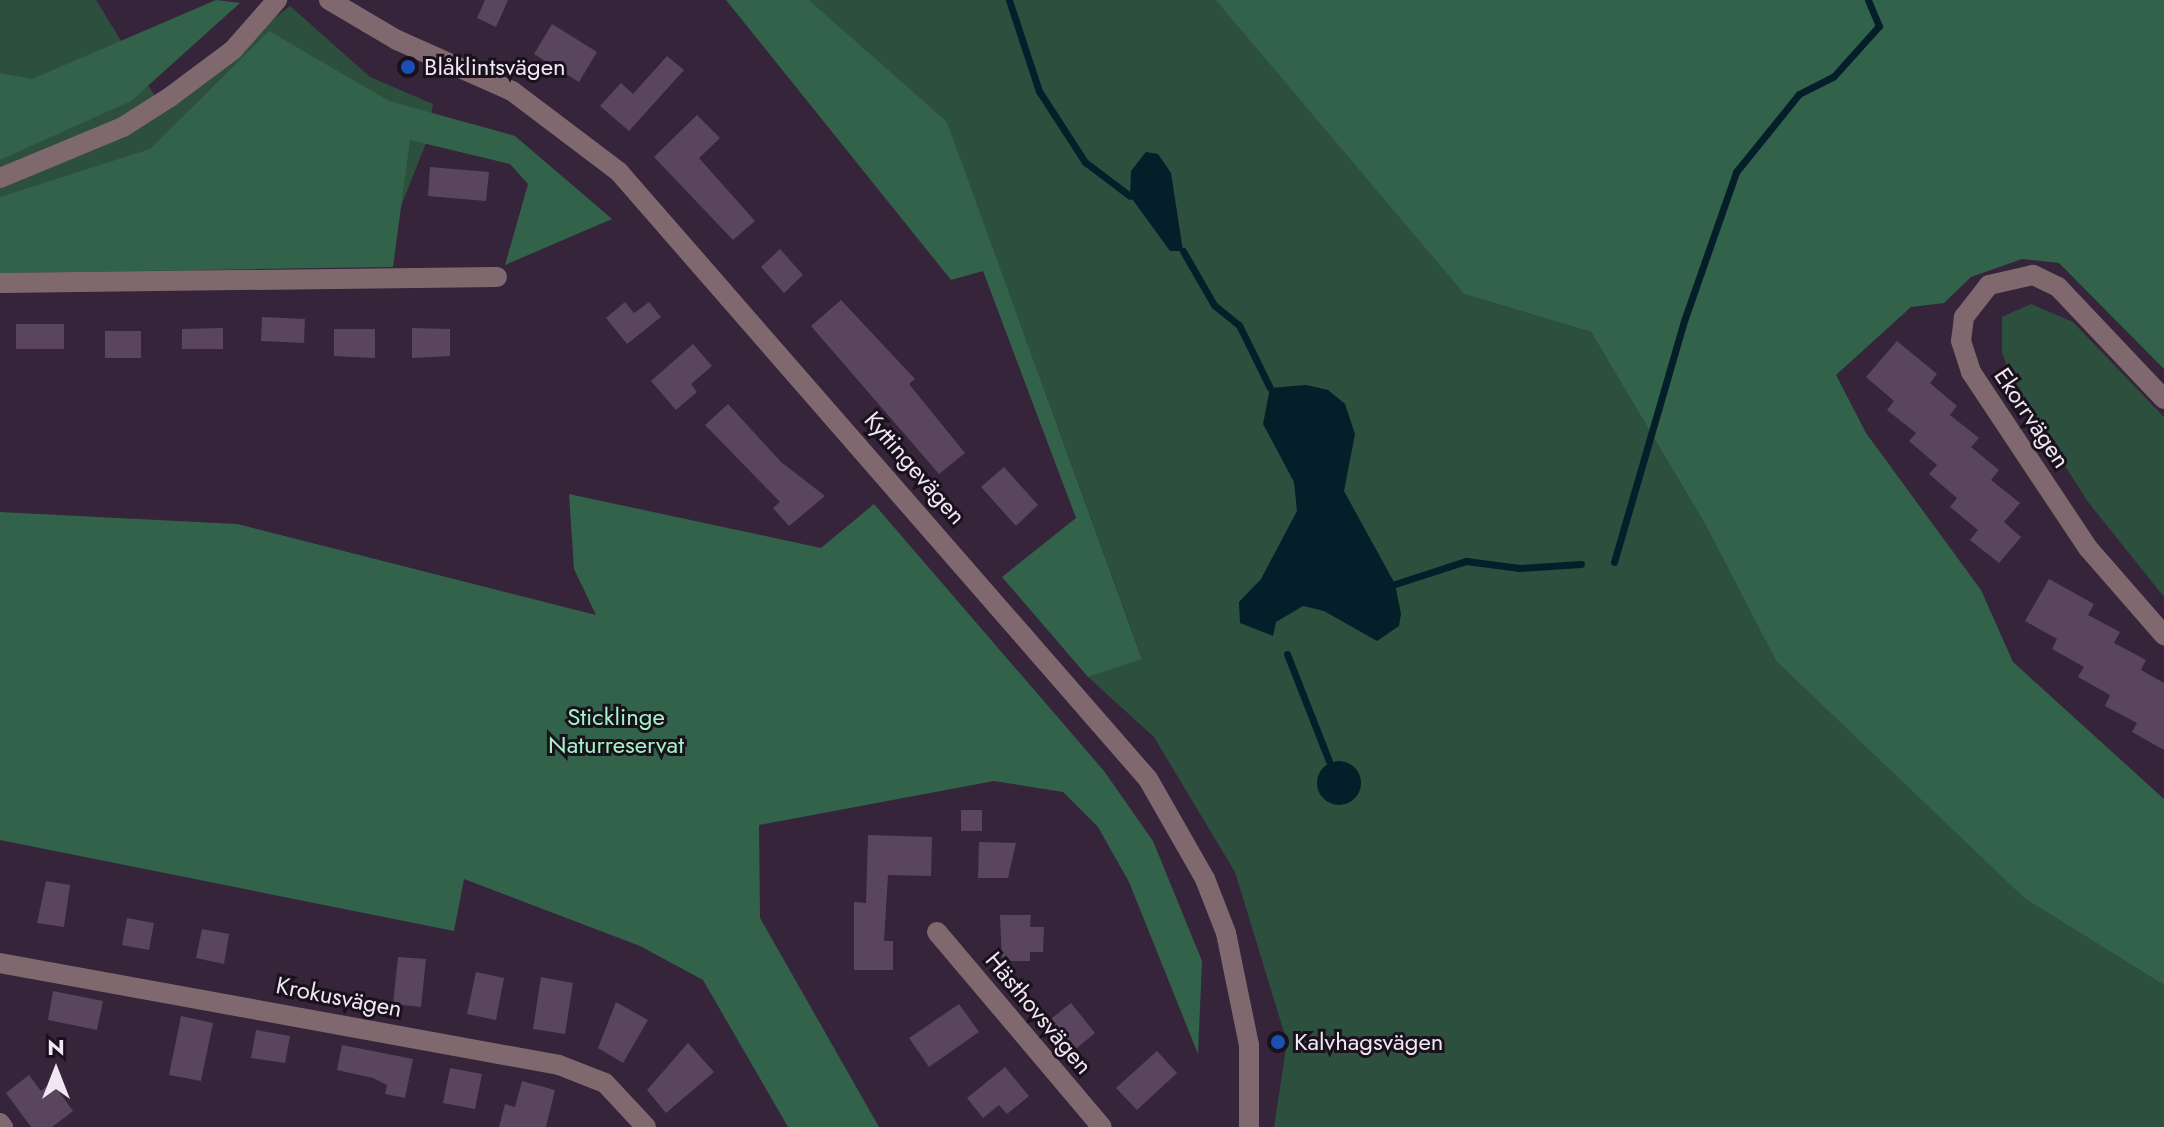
<!DOCTYPE html>
<meta charset="utf-8">
<style>
body{margin:0}
#map{position:relative;width:2164px;height:1127px;overflow:hidden;background:#36243b;font-family:Jost,sans-serif}
div>[style]{position:absolute}
[style*='--x']{left:calc(var(--x)*1px);top:calc(var(--y)*1px);width:calc(var(--w)*1px);rotate:calc(var(--a)*1deg)}
.green>*{inset:0;background:#2d4f3d}
.forest>*{inset:0;background:#32624a}
.water>*{inset:0;background:#041e2a}
.round{border-radius:50%}
.stream>*{height:7px;margin:-3.5px;padding:0 3.5px;transform-origin:3.5px;border-radius:3.5px;background:#041e2a}
.building>*{inset:0;background:#59465e}
.minor>*{height:20px;margin:-10px;padding:0 10px;transform-origin:10px;border-radius:10px;background:#80696e}
.dots>*{width:22px;height:22px;translate:-50% -50%;box-sizing:border-box;border:4px solid #19111b;border-radius:50%}
span{translate:-50% -50%;white-space:nowrap;text-align:center;line-height:1.15;-webkit-text-stroke:6px #19111b;paint-order:stroke}
.poi-label{font-size:24px;color:#f1e6f4}
.left{translate:0 -50%;text-align:left}
.street-label{font-size:24px;color:#f1e6f4}
.park-label{font-size:24px;color:#a4f3c9}
.north{position:absolute;left:16px;top:1031px;width:80px;height:80px;-webkit-text-stroke:6px #19111b;paint-order:stroke;rotate:0deg;font-size:22px;font-weight:700;line-height:32px;text-align:center;color:#f1e6f4}
.north::after{content:'';display:block;margin:auto;width:28px;height:36px;background:#f1e6f4;clip-path:polygon(50% 0,100% 100%,50% 72%,0 100%)}
</style>
<div id="map">
<div class="green">
<div style="clip-path:polygon(0 0,96px 0,161px 106px,290px 6px,370px 77px,433px 104px,428px 138px,378px 265px,0 277px,0 77px,14px 76px,0 73px)"></div>
<div style="clip-path:polygon(809px 0,1217px 0,1464px 294px,1591px 332px,1705px 524px,1776px 661px,2024px 898px,2164px 985px,2164px 1127px,1274px 1127px,1287px 1042px,1235px 872px,1154px 737px,1088px 677px,1142px 658px,947px 123px)"></div>
<div style="clip-path:polygon(2031px 304px,2073px 322px,2164px 417px,2164px 597px,2088px 502px,2013px 384px,2002px 352px,2002px 317px)"></div>
</div>
<div class="forest">
<div style="clip-path:polygon(216px 0,240px 3px,131px 101px,0 160px,0 73px,32px 79px)"></div>
<div style="clip-path:polygon(726px 0,809px 0,947px 122px,1142px 659px,1088px 677px,1002px 577px,1076px 518px,983px 271px,951px 280px)"></div>
<div style="clip-path:polygon(1216px 0,2164px 0,2164px 369px,2059px 263px,2022px 259px,1971px 277px,1944px 303px,1911px 307px,1836px 375px,1866px 433px,1981px 590px,2013px 662px,2164px 799px,2164px 985px,2024px 898px,1776px 661px,1705px 524px,1591px 332px,1464px 294px)"></div>
<div style="clip-path:polygon(269px 31px,389px 101px,515px 136px,612px 219px,505px 265px,528px 184px,510px 164px,410px 140px,393px 267px,0 273px,0 197px,150px 149px)"></div>
<div style="clip-path:polygon(569px 494px,821px 548px,874px 504px,1104px 771px,1153px 841px,1202px 961px,1198px 1054px,1129px 882px,1098px 827px,1063px 792px,994px 781px,759px 825px,760px 918px,879px 1127px,788px 1127px,703px 980px,640px 946px,464px 879px,454px 931px,0 840px,0 512px,237px 524px,596px 615px,574px 569px)"></div>
</div>
<div class="water">
<div style="clip-path:polygon(1146px 152px,1158px 154px,1171px 173px,1183px 251px,1170px 251px,1130px 196px,1131px 171px)"></div>
<div style="clip-path:polygon(1306px 385px,1328px 390px,1345px 404px,1355px 434px,1344px 491px,1395px 584px,1401px 614px,1399px 626px,1377px 641px,1324px 611px,1303px 606px,1276px 622px,1273px 636px,1240px 623px,1239px 602px,1261px 579px,1297px 511px,1294px 482px,1263px 424px,1270px 388px)"></div>
<div class="round" style="left:1317px;top:761px;width:44px;height:44px"></div>
</div>
<div class="stream">
<div style="--x:1009;--y:0;--w:96;--a:71.8"></div>
<div style="--x:1039;--y:91;--w:85;--a:57.1"></div>
<div style="--x:1085;--y:162;--w:56;--a:37.1"></div>
<div style="--x:1183;--y:251;--w:62;--a:60.1"></div>
<div style="--x:1214;--y:305;--w:32;--a:39"></div>
<div style="--x:1239;--y:325;--w:70;--a:63.8"></div>
<div style="--x:1614;--y:562;--w:254;--a:-73.8"></div>
<div style="--x:1685;--y:318;--w:155;--a:-70.7"></div>
<div style="--x:1736;--y:172;--w:100;--a:-51.1"></div>
<div style="--x:1799;--y:94;--w:39;--a:-27"></div>
<div style="--x:1834;--y:76;--w:67;--a:-48"></div>
<div style="--x:1879;--y:26;--w:28;--a:-113"></div>
<div style="--x:1395;--y:584;--w:75;--a:-17.9"></div>
<div style="--x:1466;--y:561;--w:54;--a:7.4"></div>
<div style="--x:1520;--y:568;--w:61;--a:-3.8"></div>
<div style="--x:1287;--y:654;--w:115;--a:68.6"></div>
</div>
<div class="building">
<div style="clip-path:polygon(485px 0,508px 0,496px 27px,477px 18px)"></div>
<div style="clip-path:polygon(552px 24px,597px 52px,579px 82px,534px 54px)"></div>
<div style="clip-path:polygon(667px 56px,684px 70px,629px 131px,600px 106px,621px 83px,633px 94px)"></div>
<div style="clip-path:polygon(697px 115px,720px 138px,699px 158px,755px 221px,733px 240px,654px 157px)"></div>
<div style="clip-path:polygon(430px 167px,489px 172px,486px 201px,428px 196px)"></div>
<div style="clip-path:polygon(780px 249px,803px 275px,784px 293px,761px 267px)"></div>
<div style="clip-path:polygon(841px 300px,915px 379px,909px 384px,965px 453px,939px 474px,811px 326px)"></div>
<div style="clip-path:polygon(625px 302px,634px 313px,649px 302px,661px 317px,627px 344px,606px 318px)"></div>
<div style="clip-path:polygon(262px 317px,305px 319px,304px 343px,261px 341px)"></div>
<div style="clip-path:polygon(16px 324px,64px 324px,64px 349px,16px 349px)"></div>
<div style="clip-path:polygon(223px 328px,223px 349px,182px 349px,182px 329px)"></div>
<div style="clip-path:polygon(412px 328px,450px 329px,450px 356px,412px 358px)"></div>
<div style="clip-path:polygon(334px 329px,375px 329px,375px 358px,334px 356px)"></div>
<div style="clip-path:polygon(105px 331px,141px 331px,141px 358px,105px 358px)"></div>
<div style="clip-path:polygon(1897px 341px,1937px 374px,1930px 383px,1957px 406px,1950px 415px,1979px 438px,1971px 447px,1999px 470px,1991px 480px,2020px 503px,2004px 522px,2021px 537px,1999px 563px,1970px 540px,1978px 530px,1950px 507px,1957px 498px,1929px 474px,1937px 465px,1909px 441px,1916px 433px,1887px 410px,1894px 401px,1866px 377px)"></div>
<div style="clip-path:polygon(693px 344px,712px 366px,691px 384px,697px 392px,676px 410px,651px 381px)"></div>
<div style="clip-path:polygon(728px 404px,781px 462px,825px 496px,789px 526px,773px 508px,780px 502px,705px 425px)"></div>
<div style="clip-path:polygon(1004px 467px,1038px 505px,1016px 526px,981px 487px)"></div>
<div style="clip-path:polygon(2049px 579px,2094px 604px,2088px 615px,2120px 632px,2114px 643px,2146px 660px,2141px 670px,2164px 683px,2164px 750px,2132px 732px,2137px 723px,2105px 706px,2110px 695px,2078px 677px,2084px 667px,2052px 649px,2057px 639px,2025px 621px)"></div>
<div style="clip-path:polygon(961px 810px,982px 810px,982px 831px,961px 831px)"></div>
<div style="clip-path:polygon(868px 835px,932px 837px,931px 876px,888px 875px,884px 941px,893px 941px,893px 970px,854px 970px,854px 902px,866px 903px)"></div>
<div style="clip-path:polygon(979px 842px,1016px 843px,1008px 878px,978px 878px)"></div>
<div style="clip-path:polygon(46px 881px,70px 885px,64px 927px,37px 923px)"></div>
<div style="clip-path:polygon(1000px 915px,1031px 915px,1030px 927px,1044px 927px,1043px 952px,1030px 952px,1030px 961px,1002px 961px)"></div>
<div style="clip-path:polygon(127px 918px,154px 923px,149px 950px,122px 945px)"></div>
<div style="clip-path:polygon(202px 929px,229px 934px,224px 964px,196px 958px)"></div>
<div style="clip-path:polygon(398px 957px,426px 959px,421px 1007px,393px 1004px)"></div>
<div style="clip-path:polygon(476px 972px,504px 978px,496px 1020px,467px 1014px)"></div>
<div style="clip-path:polygon(541px 977px,573px 983px,565px 1034px,533px 1029px)"></div>
<div style="clip-path:polygon(53px 991px,103px 1001px,97px 1030px,48px 1020px)"></div>
<div style="clip-path:polygon(616px 1002px,648px 1020px,623px 1063px,598px 1048px)"></div>
<div style="clip-path:polygon(1071px 1003px,1095px 1033px,1072px 1052px,1047px 1022px)"></div>
<div style="clip-path:polygon(959px 1004px,979px 1032px,929px 1067px,909px 1038px)"></div>
<div style="clip-path:polygon(181px 1016px,213px 1023px,201px 1081px,169px 1075px)"></div>
<div style="clip-path:polygon(256px 1030px,290px 1036px,285px 1063px,251px 1058px)"></div>
<div style="clip-path:polygon(688px 1043px,714px 1072px,666px 1113px,647px 1090px)"></div>
<div style="clip-path:polygon(342px 1045px,413px 1059px,405px 1098px,385px 1094px,387px 1085px,373px 1078px,337px 1070px)"></div>
<div style="clip-path:polygon(1157px 1051px,1177px 1073px,1137px 1110px,1116px 1088px)"></div>
<div style="clip-path:polygon(1005px 1067px,1029px 1096px,1007px 1114px,999px 1105px,983px 1118px,967px 1098px)"></div>
<div style="clip-path:polygon(450px 1068px,482px 1074px,475px 1109px,443px 1103px)"></div>
<div style="clip-path:polygon(29px 1075px,41px 1091px,52px 1082px,73px 1111px,52px 1127px,31px 1127px,6px 1093px)"></div>
<div style="clip-path:polygon(522px 1081px,555px 1090px,546px 1127px,499px 1127px,505px 1104px,515px 1107px)"></div>
</div>
<div class="minor">
<div style="--x:329;--y:0;--w:79;--a:30.5"></div>
<div style="--x:397;--y:40;--w:126;--a:23.9"></div>
<div style="--x:512;--y:91;--w:134;--a:37.1"></div>
<div style="--x:619;--y:172;--w:805;--a:48.93"></div>
<div style="--x:1148;--y:779;--w:115;--a:60.3"></div>
<div style="--x:1205;--y:879;--w:58;--a:68.7"></div>
<div style="--x:1226;--y:933;--w:114;--a:78.4"></div>
<div style="--x:1249;--y:1045;--w:82;--a:90"></div>
<div style="--x:0;--y:178;--w:133;--a:-22.5"></div>
<div style="--x:123;--y:127;--w:56;--a:-32.6"></div>
<div style="--x:170;--y:97;--w:79;--a:-36.7"></div>
<div style="--x:233;--y:50;--w:67;--a:-48.7"></div>
<div style="--x:0;--y:283;--w:497;--a:-0.7"></div>
<div style="--x:2164;--y:399;--w:154;--a:-133.4"></div>
<div style="--x:2058;--y:287;--w:28;--a:-154"></div>
<div style="--x:2033;--y:275;--w:45;--a:167.2"></div>
<div style="--x:1989;--y:285;--w:41;--a:128"></div>
<div style="--x:1964;--y:317;--w:24;--a:97"></div>
<div style="--x:1961;--y:341;--w:33;--a:72"></div>
<div style="--x:1971;--y:372;--w:211;--a:56.4"></div>
<div style="--x:2088;--y:548;--w:116;--a:48.9"></div>
<div style="--x:937;--y:932;--w:255;--a:49.8"></div>
<div style="--x:0;--y:963;--w:568;--a:10.34"></div>
<div style="--x:559;--y:1065;--w:49;--a:21.4"></div>
<div style="--x:605;--y:1083;--w:60;--a:47"></div>
<div style="--x:0;--y:1123;--w:5;--a:53"></div>
</div>
<div class="dots">
<div style="left:408px;top:67px;background:#1a4fb4"></div>
<div style="left:1278px;top:1042px;background:#1a4fb4"></div>
</div>
<div class="poi-label">
<span class="left" style="left:424px;top:67px">Blåklintsvägen</span>
<span class="left" style="left:1294px;top:1042px">Kalvhagsvägen</span>
</div>
<div class="street-label">
<span style="left:2032px;top:418px;rotate:56deg">Ekorrvägen</span>
<span style="left:915px;top:468px;rotate:49deg">Kyttingevägen</span>
<span style="left:339px;top:997px;rotate:11deg">Krokusvägen</span>
<span style="left:1039px;top:1013px;rotate:50deg">Hästhovsvägen</span>
</div>
<div class="park-label">
<span style="left:616px;top:731px">Sticklinge<br>Naturreservat</span>
</div>
<div class="north">N</div>
</div>
